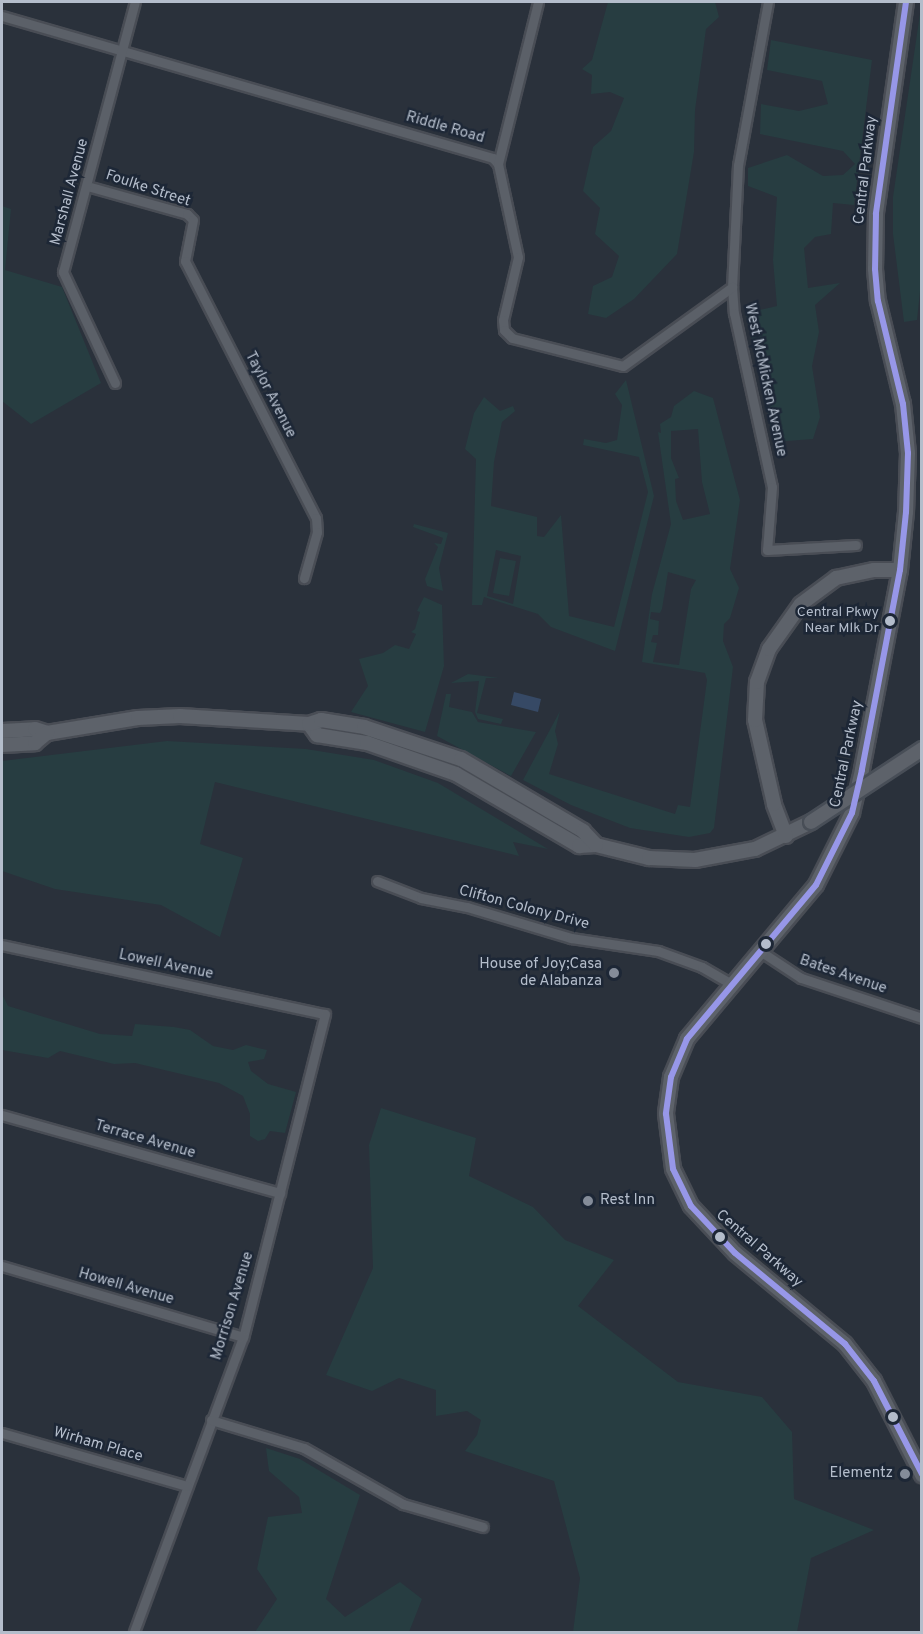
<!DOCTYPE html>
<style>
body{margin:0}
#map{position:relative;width:923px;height:1634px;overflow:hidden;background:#2a313b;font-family:Overpass,sans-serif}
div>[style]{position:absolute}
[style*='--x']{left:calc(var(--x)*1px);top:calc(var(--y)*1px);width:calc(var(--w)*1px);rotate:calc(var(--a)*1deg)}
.green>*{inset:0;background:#273d41}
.water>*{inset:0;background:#364965}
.roads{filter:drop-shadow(2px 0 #494d55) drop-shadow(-2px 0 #494d55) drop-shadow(0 2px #494d55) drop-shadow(0 -2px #494d55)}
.minor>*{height:9px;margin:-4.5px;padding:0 4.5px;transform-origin:4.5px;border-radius:4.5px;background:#5b6068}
.primary>*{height:14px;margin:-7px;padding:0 7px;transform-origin:7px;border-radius:7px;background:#5d626a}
.bridges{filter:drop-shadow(2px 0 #484e57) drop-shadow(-2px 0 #484e57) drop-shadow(0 2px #484e57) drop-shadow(0 -2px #484e57)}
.primary-bridge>*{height:14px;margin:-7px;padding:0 7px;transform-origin:7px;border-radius:7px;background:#5d626a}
.bus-1>*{height:6px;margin:-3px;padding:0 3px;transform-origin:3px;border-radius:3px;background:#9797e8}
.dots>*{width:16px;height:16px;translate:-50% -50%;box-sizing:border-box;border:3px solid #1d2736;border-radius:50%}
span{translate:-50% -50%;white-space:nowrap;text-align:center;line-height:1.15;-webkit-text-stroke:5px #1d2736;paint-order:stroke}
.bus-label{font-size:14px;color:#b4bdcb}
.right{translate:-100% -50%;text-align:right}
.street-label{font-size:15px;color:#b4bdcb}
.poi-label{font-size:15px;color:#b4bdcb}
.left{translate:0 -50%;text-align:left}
.frame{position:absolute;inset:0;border:3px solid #b4bdcb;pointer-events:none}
</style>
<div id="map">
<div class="green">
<div style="clip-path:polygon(608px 2px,715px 2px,719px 17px,706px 29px,695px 110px,694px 152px,677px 254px,634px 299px,606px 318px,588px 314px,593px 286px,612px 277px,619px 256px,595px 234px,600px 208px,583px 191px,593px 147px,611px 131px,624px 98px,610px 92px,591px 94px,592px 75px,582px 69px,592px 60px)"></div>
<div style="clip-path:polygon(921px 7px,921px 282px,917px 320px,904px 322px,893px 234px,893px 197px)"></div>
<div style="clip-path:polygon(771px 40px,872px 60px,854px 205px,833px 203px,831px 234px,815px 237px,804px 248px,808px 288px,840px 283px,815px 305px,819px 332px,812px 366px,820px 417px,813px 439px,774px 442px,746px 313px,777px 306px,773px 260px,777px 197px,748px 186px,748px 168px,787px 155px,823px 176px,843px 175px,855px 164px,843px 151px,760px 134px,761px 104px,799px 111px,828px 104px,822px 81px,767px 70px)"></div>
<div style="clip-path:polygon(2px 206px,11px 209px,5px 270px,62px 287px,101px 383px,31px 424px,2px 401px)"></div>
<div style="clip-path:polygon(evenodd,626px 380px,654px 496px,615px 651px,551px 627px,538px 614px,484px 597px,482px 605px,472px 605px,476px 459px,465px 449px,474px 413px,484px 397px,500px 411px,513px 406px,515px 411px,502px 422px,494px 462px,491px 506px,537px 517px,537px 536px,544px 537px,561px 515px,569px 616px,614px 627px,648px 492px,639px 457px,583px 445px,584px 439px,606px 443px,617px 440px,622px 405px,615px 394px,626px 380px,496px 550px,521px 556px,513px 604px,487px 596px,496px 550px)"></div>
<div style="clip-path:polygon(evenodd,694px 391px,713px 398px,740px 500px,730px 569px,739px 588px,730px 618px,724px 624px,723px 641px,733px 667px,714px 828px,710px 833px,689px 837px,630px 828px,571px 805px,523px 780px,560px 711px,555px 731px,558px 744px,549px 774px,675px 814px,678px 805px,690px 807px,707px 680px,705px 673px,642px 662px,652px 594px,671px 524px,658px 432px,661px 433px,660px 424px,671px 417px,674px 406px,694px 391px,698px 429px,702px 482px,710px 514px,683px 520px,676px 501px,675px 479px,679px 478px,671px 458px,671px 431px,698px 429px,694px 391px,668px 572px,696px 580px,691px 589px,679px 665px,653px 662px,657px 643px,651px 642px,653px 635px,658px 635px,659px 621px,650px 619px,651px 612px,660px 613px,662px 609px,668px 572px)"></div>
<div style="clip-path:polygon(414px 524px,448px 533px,439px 568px,443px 591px,427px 586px,425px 579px,438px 547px,434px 543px,441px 544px,443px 538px,413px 527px)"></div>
<div style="clip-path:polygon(500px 558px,516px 561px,509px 596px,493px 593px)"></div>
<div style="clip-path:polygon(424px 597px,442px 605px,444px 666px,425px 732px,351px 712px,368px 686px,359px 659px,383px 653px,395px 645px,409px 649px,416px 634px,411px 632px,415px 629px,420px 612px,417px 611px)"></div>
<div style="clip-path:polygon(468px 674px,499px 678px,486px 678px,477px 713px,503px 719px,501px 724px,478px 719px,475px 712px,479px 681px,451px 683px)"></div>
<div style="clip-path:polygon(446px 694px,451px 694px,449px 707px,472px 712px,478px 722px,536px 732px,511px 776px,437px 736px)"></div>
<div style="clip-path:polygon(167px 741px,306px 749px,374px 760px,438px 783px,548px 849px,513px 842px,519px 856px,215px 782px,200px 844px,243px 858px,220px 937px,161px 905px,55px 889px,2px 871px,2px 761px)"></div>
<div style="clip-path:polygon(2px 994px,8px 1006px,100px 1034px,132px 1036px,135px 1024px,174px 1027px,190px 1030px,213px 1046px,233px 1050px,246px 1045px,267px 1050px,264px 1059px,248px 1062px,251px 1071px,268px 1084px,296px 1092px,285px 1133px,270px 1131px,265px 1139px,258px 1141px,250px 1136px,250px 1114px,243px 1096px,219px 1083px,135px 1063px,114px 1064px,60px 1051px,48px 1058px,2px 1050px)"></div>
<div style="clip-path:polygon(381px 1108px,476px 1138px,469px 1176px,533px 1207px,565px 1240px,614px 1260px,578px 1306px,678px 1382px,762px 1397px,792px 1432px,794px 1499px,874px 1530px,811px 1558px,797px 1632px,573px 1632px,580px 1578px,554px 1481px,465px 1451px,477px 1435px,481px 1420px,467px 1411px,436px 1416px,436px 1390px,399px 1378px,372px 1391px,326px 1375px,373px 1268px,369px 1145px)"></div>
<div style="clip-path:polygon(266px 1448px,300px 1459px,360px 1495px,326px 1599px,345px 1617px,400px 1582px,422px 1599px,409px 1632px,255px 1632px,277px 1599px,257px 1569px,268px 1517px,302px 1513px,299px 1497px,269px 1471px)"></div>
</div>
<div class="water">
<div style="clip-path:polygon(514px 692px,541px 699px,538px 712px,511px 705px)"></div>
</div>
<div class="roads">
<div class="minor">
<div style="--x:768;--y:2;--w:166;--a:100.4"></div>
<div style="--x:738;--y:165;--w:122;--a:92.8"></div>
<div style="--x:732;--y:287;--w:26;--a:86"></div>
<div style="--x:734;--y:313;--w:178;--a:77.7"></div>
<div style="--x:772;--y:487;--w:63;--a:94.5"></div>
<div style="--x:767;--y:550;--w:89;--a:-3.2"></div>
<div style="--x:2;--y:16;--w:511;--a:16.13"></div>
<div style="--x:493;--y:158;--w:8;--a:50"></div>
<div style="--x:498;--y:164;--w:95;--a:77.9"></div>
<div style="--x:518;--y:257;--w:65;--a:103.4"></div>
<div style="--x:503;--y:320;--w:10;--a:84"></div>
<div style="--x:504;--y:330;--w:11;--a:45"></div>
<div style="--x:512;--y:338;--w:114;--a:14.2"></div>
<div style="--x:623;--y:366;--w:135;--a:-35.9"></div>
<div style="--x:498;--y:164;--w:167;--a:-76.1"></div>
<div style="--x:87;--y:186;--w:104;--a:15.6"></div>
<div style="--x:187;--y:214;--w:8;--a:45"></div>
<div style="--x:193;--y:220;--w:42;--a:101"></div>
<div style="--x:185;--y:261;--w:288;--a:63"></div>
<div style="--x:316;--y:518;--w:14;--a:86"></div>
<div style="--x:317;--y:532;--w:48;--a:105.8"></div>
<div style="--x:115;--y:383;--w:123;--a:-115.1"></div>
<div style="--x:63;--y:272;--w:279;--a:-75.1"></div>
<div style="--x:377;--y:881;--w:47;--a:21.1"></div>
<div style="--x:421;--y:898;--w:47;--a:11.1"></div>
<div style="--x:467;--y:907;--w:109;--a:16.6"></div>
<div style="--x:571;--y:938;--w:88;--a:8.5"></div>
<div style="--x:658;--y:951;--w:47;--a:20"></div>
<div style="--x:702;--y:967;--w:34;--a:30"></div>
<div style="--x:2;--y:945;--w:330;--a:12.1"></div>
<div style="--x:325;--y:1014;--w:333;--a:104.2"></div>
<div style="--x:243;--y:1337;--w:314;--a:110.3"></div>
<div style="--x:760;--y:951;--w:49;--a:33.4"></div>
<div style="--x:801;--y:978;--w:127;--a:18.3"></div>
<div style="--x:2;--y:1115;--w:289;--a:15.7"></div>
<div style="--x:2;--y:1266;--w:251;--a:16.4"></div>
<div style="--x:211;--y:1420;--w:97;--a:16.8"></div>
<div style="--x:304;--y:1448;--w:114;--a:29.5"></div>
<div style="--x:403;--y:1504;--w:83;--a:16"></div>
<div style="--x:2;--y:1433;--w:192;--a:16"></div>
</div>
<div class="primary">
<div style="--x:906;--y:2;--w:214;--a:98.1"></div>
<div style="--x:876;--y:214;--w:55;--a:91"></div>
<div style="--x:875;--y:269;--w:32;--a:85"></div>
<div style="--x:878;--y:301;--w:106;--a:76.4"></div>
<div style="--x:903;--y:404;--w:49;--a:84.2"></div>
<div style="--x:908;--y:453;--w:59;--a:91.9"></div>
<div style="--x:906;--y:512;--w:58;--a:95.9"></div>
<div style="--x:900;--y:570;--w:204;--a:100.8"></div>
<div style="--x:862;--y:770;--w:44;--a:103.1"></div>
<div style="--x:852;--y:813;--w:80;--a:116.6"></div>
<div style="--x:816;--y:885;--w:201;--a:130"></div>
<div style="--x:687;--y:1039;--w:41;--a:112.8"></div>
<div style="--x:671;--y:1077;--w:37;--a:98"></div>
<div style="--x:666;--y:1114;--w:55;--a:82.7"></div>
<div style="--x:673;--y:1169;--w:41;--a:64.1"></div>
<div style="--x:691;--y:1206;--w:64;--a:46.9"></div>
<div style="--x:735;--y:1253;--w:143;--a:39.6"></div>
<div style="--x:845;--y:1344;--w:47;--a:51.9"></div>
<div style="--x:874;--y:1381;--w:106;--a:62.9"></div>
<div style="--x:309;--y:724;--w:14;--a:54"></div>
<div style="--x:317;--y:735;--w:51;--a:9.1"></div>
<div style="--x:367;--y:743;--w:94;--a:19.2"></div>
<div style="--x:456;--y:774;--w:143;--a:30.3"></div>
<div style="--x:579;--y:846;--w:17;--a:-3"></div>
<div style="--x:596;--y:845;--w:55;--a:13.8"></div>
<div style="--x:649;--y:858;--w:46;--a:2.5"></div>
<div style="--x:695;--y:860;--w:61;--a:-10.4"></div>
<div style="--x:755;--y:849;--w:62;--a:-25.7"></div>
<div style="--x:2;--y:731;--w:33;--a:-3"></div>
<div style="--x:35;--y:729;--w:13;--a:18"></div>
<div style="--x:47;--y:733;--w:92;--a:-9.4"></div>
<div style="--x:138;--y:718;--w:42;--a:-2.7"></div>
<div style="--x:180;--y:716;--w:129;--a:3.5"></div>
<div style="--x:309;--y:724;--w:13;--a:-18"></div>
<div style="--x:321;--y:720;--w:44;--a:9.2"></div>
<div style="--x:364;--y:727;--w:102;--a:18.3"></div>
<div style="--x:461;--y:759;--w:142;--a:30.5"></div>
<div style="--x:583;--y:831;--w:19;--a:47"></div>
<div style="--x:2;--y:745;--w:33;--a:-3"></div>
<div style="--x:35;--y:743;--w:16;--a:-40"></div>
<div style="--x:786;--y:836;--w:34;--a:-111"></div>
<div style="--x:774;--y:804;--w:86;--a:-102.7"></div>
<div style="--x:755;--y:720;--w:38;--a:-87"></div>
<div style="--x:757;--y:682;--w:35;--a:-70"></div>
<div style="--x:769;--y:649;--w:55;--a:-54.6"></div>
<div style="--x:801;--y:604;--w:44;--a:-36.6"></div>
<div style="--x:836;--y:578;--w:39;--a:-12"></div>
<div style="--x:874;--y:570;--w:26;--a:0"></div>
</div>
</div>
<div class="bridges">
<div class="primary-bridge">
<div style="--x:811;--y:822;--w:133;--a:-33.3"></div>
</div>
</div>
<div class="bus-1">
<div style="--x:906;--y:2;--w:214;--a:98.1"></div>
<div style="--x:876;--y:214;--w:55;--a:91"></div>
<div style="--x:875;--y:269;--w:32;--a:85"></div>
<div style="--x:878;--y:301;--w:106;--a:76.4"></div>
<div style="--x:903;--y:404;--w:49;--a:84.2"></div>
<div style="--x:908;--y:453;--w:59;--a:91.9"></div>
<div style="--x:906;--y:512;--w:58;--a:95.9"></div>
<div style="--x:900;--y:570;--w:204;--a:100.8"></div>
<div style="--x:862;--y:770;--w:44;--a:103.1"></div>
<div style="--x:852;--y:813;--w:80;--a:116.6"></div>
<div style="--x:816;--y:885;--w:201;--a:130"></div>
<div style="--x:687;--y:1039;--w:41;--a:112.8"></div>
<div style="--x:671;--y:1077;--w:37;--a:98"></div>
<div style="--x:666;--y:1114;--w:55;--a:82.7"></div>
<div style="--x:673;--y:1169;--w:41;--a:64.1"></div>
<div style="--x:691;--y:1206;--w:64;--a:46.9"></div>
<div style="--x:735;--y:1253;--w:143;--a:39.6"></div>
<div style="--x:845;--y:1344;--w:47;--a:51.9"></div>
<div style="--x:874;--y:1381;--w:105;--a:62.7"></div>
</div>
<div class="dots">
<div style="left:890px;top:621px;background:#b4bdcb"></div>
<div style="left:766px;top:944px;background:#b4bdcb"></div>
<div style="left:614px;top:973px;background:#848c99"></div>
<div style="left:588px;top:1201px;background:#848c99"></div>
<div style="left:720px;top:1237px;background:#b4bdcb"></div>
<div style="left:893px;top:1417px;background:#b4bdcb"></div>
<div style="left:905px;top:1474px;background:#848c99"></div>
</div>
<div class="bus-label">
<span class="right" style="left:879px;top:621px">Central Pkwy<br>Near Mlk Dr</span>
</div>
<div class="street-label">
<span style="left:445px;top:128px;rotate:16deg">Riddle Road</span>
<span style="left:866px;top:170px;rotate:-83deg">Central Parkway</span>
<span style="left:148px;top:189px;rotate:18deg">Foulke Street</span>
<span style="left:70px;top:192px;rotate:-75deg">Marshall Avenue</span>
<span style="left:765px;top:380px;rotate:78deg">West McMicken Avenue</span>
<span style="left:270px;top:395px;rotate:63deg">Taylor Avenue</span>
<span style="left:847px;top:754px;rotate:-78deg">Central Parkway</span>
<span style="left:524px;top:908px;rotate:15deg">Clifton Colony Drive</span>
<span style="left:166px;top:965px;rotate:12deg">Lowell Avenue</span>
<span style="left:843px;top:975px;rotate:19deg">Bates Avenue</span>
<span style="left:145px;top:1140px;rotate:16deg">Terrace Avenue</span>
<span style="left:759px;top:1249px;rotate:41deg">Central Parkway</span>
<span style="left:126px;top:1287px;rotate:16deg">Howell Avenue</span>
<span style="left:233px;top:1306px;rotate:-73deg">Morrison Avenue</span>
<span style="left:98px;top:1445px;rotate:16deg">Wirham Place</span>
</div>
<div class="poi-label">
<span class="right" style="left:602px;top:973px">House of Joy;Casa<br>de Alabanza</span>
<span class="left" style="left:600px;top:1201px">Rest Inn</span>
<span class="right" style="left:893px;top:1474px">Elementz</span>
</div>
<div class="frame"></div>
</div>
